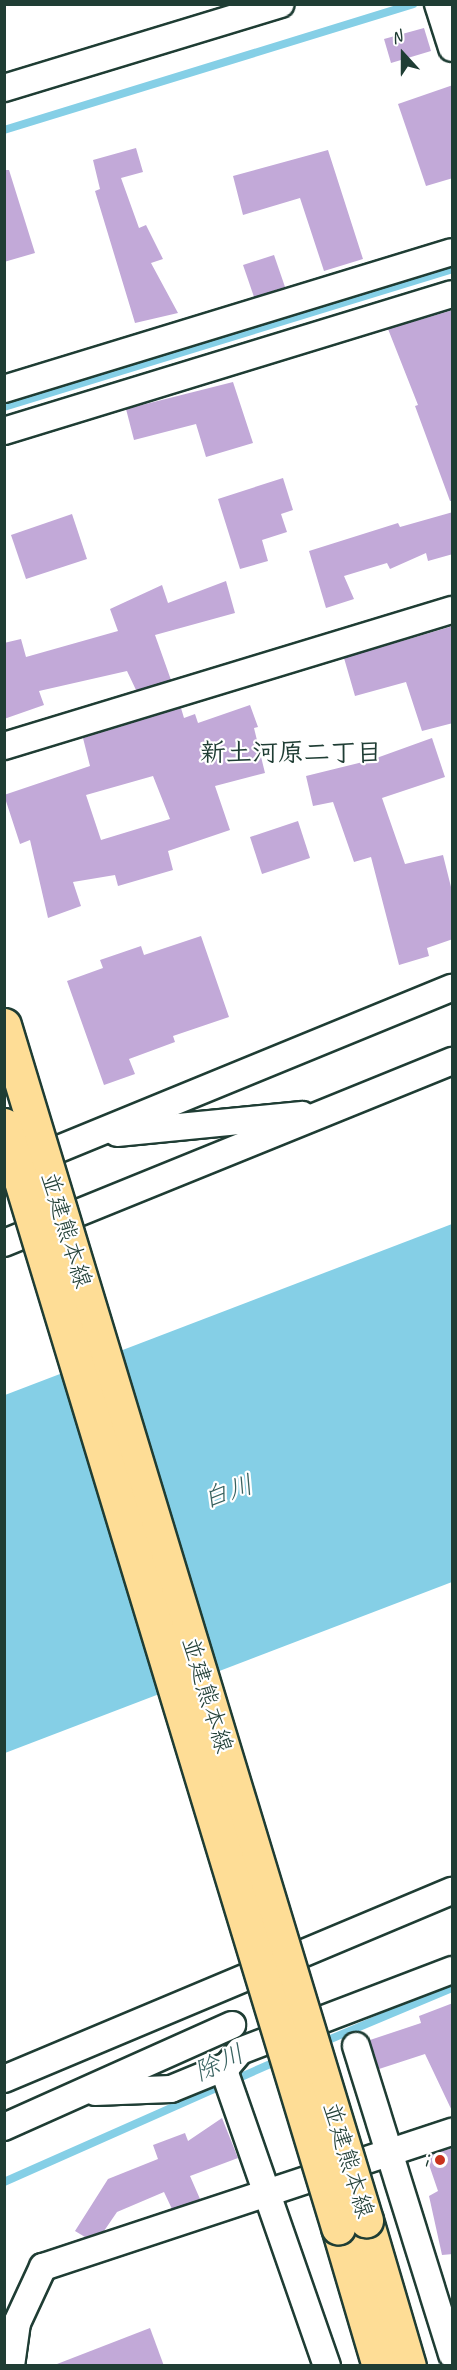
<!DOCTYPE html>
<meta charset="utf-8">
<style>
body{margin:0}
#map{position:relative;width:457px;height:2370px;overflow:hidden;background:#fff;font-family:Caveat,"Klee One",sans-serif}
div>[style]{position:absolute}
[style*='--x']{left:calc(var(--x)*1px);top:calc(var(--y)*1px);width:calc(var(--w)*1px);rotate:calc(var(--a)*1deg)}
.water>*{inset:0;background:#85cfe6}
.stream>*{height:8px;margin:-4px;padding:0 4px;transform-origin:4px;border-radius:4px;background:#85cfe6}
.building>*{inset:0;background:#c2a9d8}
.roads{filter:drop-shadow(2px 0 #1f3d34) drop-shadow(-2px 0 #1f3d34) drop-shadow(0 2px #1f3d34) drop-shadow(0 -2px #1f3d34)}
.minor>*{height:26px;margin:-13px;padding:0 13px;transform-origin:13px;border-radius:13px;background:#fff}
.major>*{height:33px;margin:-16.5px;padding:0 16.5px;transform-origin:16.5px;border-radius:16.5px;background:#fedd96}
.bridges{filter:drop-shadow(2px 0 #1f3d34) drop-shadow(-2px 0 #1f3d34) drop-shadow(0 2px #1f3d34) drop-shadow(0 -2px #1f3d34)}
.major-bridge>*{height:33px;margin:-16.5px;padding:0 16.5px;transform-origin:16.5px;border-radius:16.5px;background:#fedd96}
.dots>*{width:16px;height:16px;translate:-50% -50%;box-sizing:border-box;border:3px solid #fff;border-radius:50%}
span{translate:-50% -50%;white-space:nowrap;text-align:center;line-height:1.15;-webkit-text-stroke:4.5px #fff;paint-order:stroke}
.street-label{font-size:24px;color:#1f3d34}
.poi-label{font-size:24px;color:#1f3d34}
.right{translate:-100% -50%;text-align:right}
.neighbourhood-label{font-size:26px;color:#1f3d34;font-weight:700}
.water-label{font-size:26px;color:#386260;font-style:italic}
.frame{position:absolute;inset:0;border:6px solid #1f3d34;pointer-events:none}
.north{position:absolute;left:373px;top:24px;width:60px;height:60px;-webkit-text-stroke:4px #fff;paint-order:stroke;rotate:339deg;font-size:16px;font-weight:700;line-height:24px;text-align:center;color:#1f3d34}
.north::after{content:'';display:block;margin:auto;width:21px;height:27px;background:#1f3d34;clip-path:polygon(50% 0,100% 100%,50% 72%,0 100%)}
</style>
<div id="map">
<div class="water">
<div style="clip-path:polygon(452px 1224px,452px 1582px,5px 1753px,5px 1395px)"></div>
</div>
<div class="stream">
<div style="--x:4;--y:130;--w:428;--a:-17.1"></div>
<div style="--x:4;--y:407;--w:469;--a:-17.1"></div>
<div style="--x:321;--y:2043;--w:142;--a:-22.8"></div>
<div style="--x:4;--y:2182;--w:301;--a:-23.9"></div>
</div>
<div class="building">
<div style="clip-path:polygon(424px 28px,431px 51px,391px 63px,384px 39px)"></div>
<div style="clip-path:polygon(453px 85px,453px 178px,426px 186px,398px 104px)"></div>
<div style="clip-path:polygon(136px 148px,143px 172px,121px 178px,139px 228px,146px 225px,163px 259px,151px 263px,178px 313px,135px 323px,95px 191px,100px 189px,93px 160px)"></div>
<div style="clip-path:polygon(328px 150px,363px 259px,324px 271px,300px 198px,243px 215px,233px 176px)"></div>
<div style="clip-path:polygon(4px 170px,9px 170px,35px 253px,4px 262px)"></div>
<div style="clip-path:polygon(274px 255px,285px 287px,254px 297px,243px 265px)"></div>
<div style="clip-path:polygon(453px 310px,453px 501px,450px 501px,415px 406px,418px 405px,388px 329px)"></div>
<div style="clip-path:polygon(233px 382px,253px 443px,206px 457px,196px 424px,134px 440px,126px 409px)"></div>
<div style="clip-path:polygon(283px 478px,293px 510px,281px 514px,287px 532px,262px 540px,268px 561px,240px 569px,218px 499px)"></div>
<div style="clip-path:polygon(453px 512px,453px 554px,428px 561px,426px 553px,390px 569px,387px 563px,344px 576px,354px 599px,326px 608px,309px 551px,398px 523px,400px 527px)"></div>
<div style="clip-path:polygon(72px 514px,87px 559px,26px 579px,11px 535px)"></div>
<div style="clip-path:polygon(226px 581px,235px 613px,155px 635px,171px 680px,136px 690px,127px 671px,39px 691px,44px 705px,4px 719px,4px 643px,21px 639px,26px 657px,118px 631px,110px 609px,162px 585px,168px 603px)"></div>
<div style="clip-path:polygon(453px 626px,453px 723px,422px 731px,406px 682px,355px 696px,344px 658px)"></div>
<div style="clip-path:polygon(evenodd,250px 705px,258px 727px,254px 728px,265px 773px,215px 786px,230px 830px,168px 851px,173px 870px,118px 886px,115px 875px,73px 882px,81px 906px,48px 918px,30px 840px,20px 844px,4px 795px,90px 766px,83px 738px,181px 708px,184px 718px,195px 714px,198px 723px,250px 705px,153px 776px,170px 819px,101px 840px,86px 795px,153px 776px)"></div>
<div style="clip-path:polygon(432px 738px,445px 777px,382px 798px,405px 864px,443px 855px,453px 895px,453px 939px,427px 948px,429px 956px,399px 965px,371px 857px,354px 862px,333px 802px,313px 806px,306px 776px,371px 760px)"></div>
<div style="clip-path:polygon(298px 821px,310px 858px,262px 874px,250px 837px)"></div>
<div style="clip-path:polygon(201px 936px,229px 1017px,173px 1036px,175px 1042px,129px 1059px,135px 1074px,104px 1085px,67px 981px,103px 968px,100px 960px,141px 946px,144px 955px)"></div>
<div style="clip-path:polygon(453px 2003px,453px 2113px,425px 2054px,379px 2069px,370px 2040px,421px 2023px,419px 2016px)"></div>
<div style="clip-path:polygon(222px 2118px,238px 2158px,190px 2176px,200px 2199px,172px 2209px,164px 2192px,117px 2212px,104px 2231px,85px 2237px,75px 2231px,108px 2179px,158px 2159px,153px 2145px,185px 2133px,188px 2141px)"></div>
<div style="clip-path:polygon(453px 2148px,453px 2254px,442px 2255px,429px 2196px,438px 2191px,426px 2156px)"></div>
<div style="clip-path:polygon(150px 2328px,164px 2366px,57px 2366px,57px 2364px)"></div>
</div>
<div class="roads">
<div class="minor">
<div style="--x:438;--y:4;--w:46;--a:72.3"></div>
<div style="--x:4;--y:88;--w:289;--a:-16.9"></div>
<div style="--x:4;--y:389;--w:468;--a:-17"></div>
<div style="--x:4;--y:431;--w:468;--a:-17"></div>
<div style="--x:4;--y:746;--w:468;--a:-16.9"></div>
<div style="--x:117;--y:1133;--w:186;--a:-5.6"></div>
<div style="--x:27;--y:1162;--w:459;--a:-22.3"></div>
<div style="--x:4;--y:1243;--w:484;--a:-22.1"></div>
<div style="--x:356;--y:2046;--w:323;--a:72.7"></div>
<div style="--x:4;--y:2079;--w:486;--a:-22.8"></div>
<div style="--x:95;--y:2092;--w:76;--a:-2.3"></div>
<div style="--x:171;--y:2089;--w:61;--a:-22.3"></div>
<div style="--x:4;--y:2127;--w:250;--a:-24.1"></div>
<div style="--x:11;--y:2366;--w:43;--a:-82.1"></div>
<div style="--x:17;--y:2323;--w:62;--a:-65.1"></div>
<div style="--x:43;--y:2267;--w:431;--a:-18.3"></div>
<div style="--x:327;--y:2366;--w:313;--a:-109.2"></div>
<div style="--x:224;--y:2070;--w:25;--a:-50"></div>
<div style="--x:240;--y:2051;--w:227;--a:-20.9"></div>
</div>
<div class="major">
<div style="--x:366;--y:2220;--w:152;--a:73.6"></div>
<div style="--x:338;--y:2227;--w:145;--a:73.6"></div>
</div>
</div>
<div class="bridges">
<div class="major-bridge">
<div style="--x:4;--y:1025;--w:1249;--a:73.15"></div>
<div style="--x:4;--y:1125;--w:1152;--a:73.14"></div>
</div>
</div>
<div class="dots">
<div style="left:440px;top:2160px;background:#c8321e"></div>
</div>
<div class="street-label">
<span style="left:66px;top:1230px;rotate:73deg">並建熊本線</span>
<span style="left:207px;top:1695px;rotate:73deg">並建熊本線</span>
<span style="left:348px;top:2160px;rotate:73deg">並建熊本線</span>
</div>
<div class="poi-label">
<span class="right" style="left:428px;top:2160px">i</span>
</div>
<div class="neighbourhood-label">
<span style="left:291px;top:753px">新土河原二丁目</span>
</div>
<div class="water-label">
<span style="left:228px;top:1492px;rotate:-19deg">白川</span>
<span style="left:219px;top:2063px;rotate:-24deg">除川</span>
</div>
<div class="frame"></div>
<div class="north">N</div>
</div>
